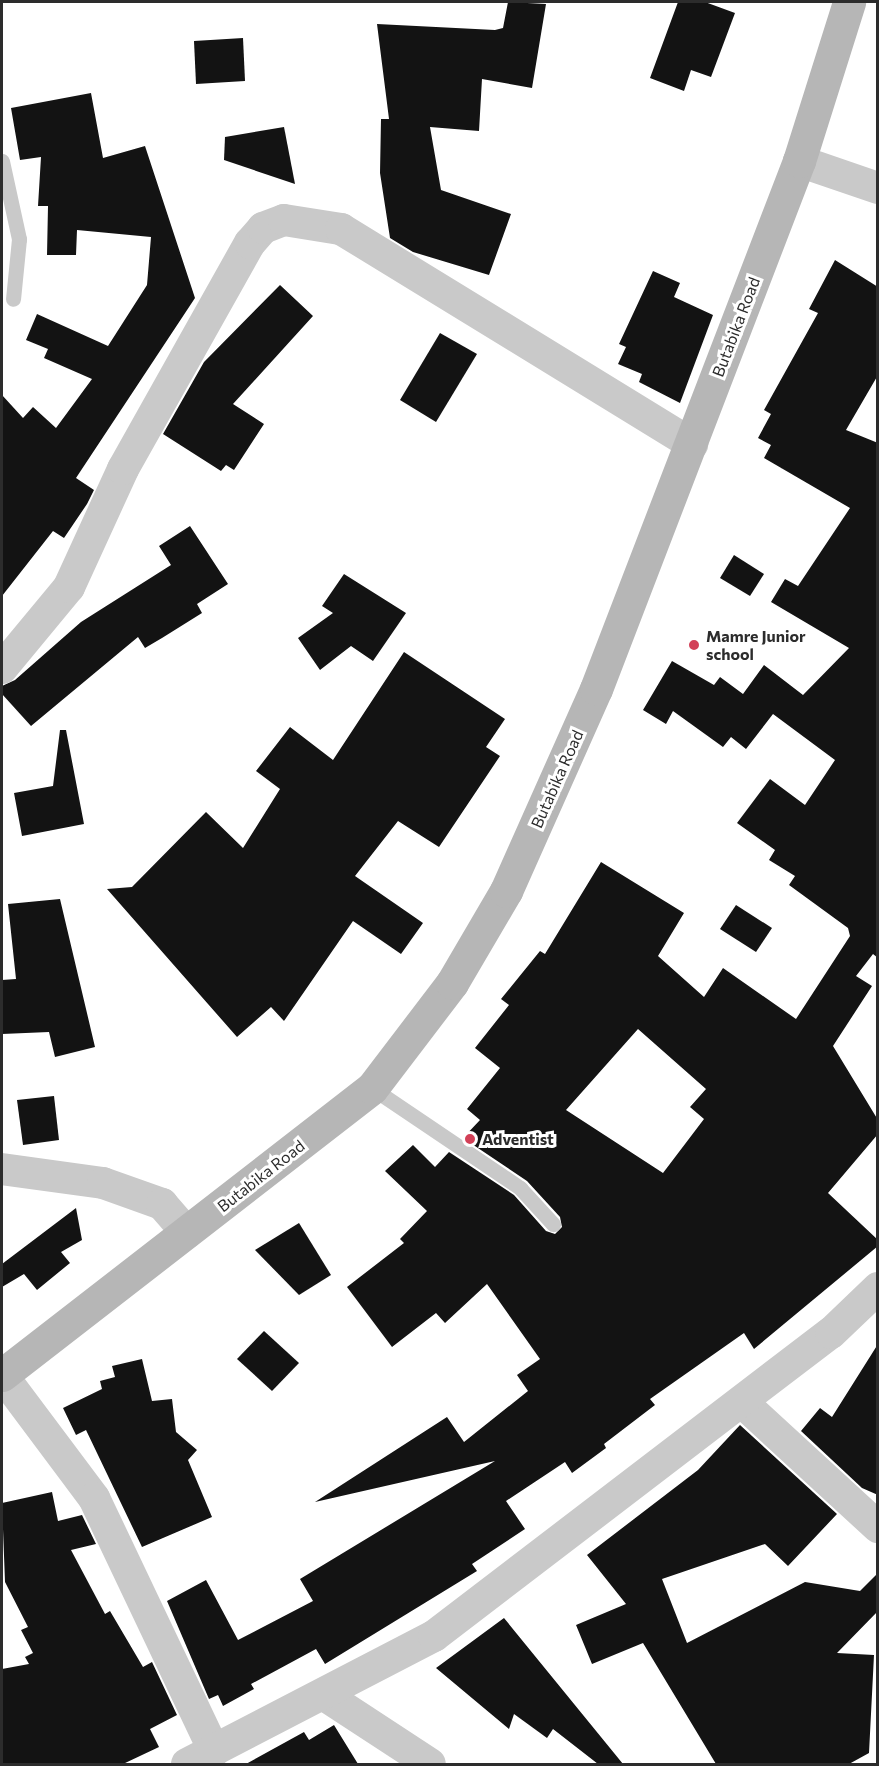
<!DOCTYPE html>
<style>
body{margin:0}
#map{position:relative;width:879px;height:1766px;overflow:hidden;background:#fff;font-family:Commissioner,sans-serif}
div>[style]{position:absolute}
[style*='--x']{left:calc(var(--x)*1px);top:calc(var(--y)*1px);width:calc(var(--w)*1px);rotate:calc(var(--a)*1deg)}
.building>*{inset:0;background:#131313}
.service>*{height:15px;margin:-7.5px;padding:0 7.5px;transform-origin:7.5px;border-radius:7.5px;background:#c9c9c9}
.minor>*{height:32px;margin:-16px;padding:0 16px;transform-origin:16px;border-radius:16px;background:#c9c9c9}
.secondary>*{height:33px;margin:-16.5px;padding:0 16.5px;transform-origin:16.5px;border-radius:16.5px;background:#b6b6b6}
.dots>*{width:16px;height:16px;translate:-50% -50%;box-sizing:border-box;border:3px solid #fff;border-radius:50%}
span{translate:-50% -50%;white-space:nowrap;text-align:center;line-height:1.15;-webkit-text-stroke:6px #fff;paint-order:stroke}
.street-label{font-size:16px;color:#2c2c2c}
.poi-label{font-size:16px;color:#2c2c2c;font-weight:700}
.left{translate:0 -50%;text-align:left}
.frame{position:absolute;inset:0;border:3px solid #2c2c2c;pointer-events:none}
</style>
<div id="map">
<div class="building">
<div style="clip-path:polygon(508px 2px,546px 4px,532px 88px,482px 79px,479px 131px,430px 127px,441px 190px,511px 214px,489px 275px,413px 252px,390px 238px,380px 173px,381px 119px,389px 119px,377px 24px,495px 30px,503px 28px)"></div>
<div style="clip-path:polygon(678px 2px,705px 2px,735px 13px,711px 77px,691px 70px,684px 91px,650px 78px)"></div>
<div style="clip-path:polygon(243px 38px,245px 81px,196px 84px,194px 41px)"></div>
<div style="clip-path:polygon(91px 93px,103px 158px,145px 146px,195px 298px,76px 478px,94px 490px,87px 504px,64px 538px,53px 531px,2px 596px,2px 395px,23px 418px,33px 407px,56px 428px,92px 379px,44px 358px,48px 349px,26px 340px,37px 314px,108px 346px,147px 285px,151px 237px,77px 230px,76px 255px,47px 255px,48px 206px,38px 206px,41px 157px,20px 160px,11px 108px)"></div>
<div style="clip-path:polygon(284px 127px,295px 184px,224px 160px,225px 137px)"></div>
<div style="clip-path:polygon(evenodd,835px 260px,878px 287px,878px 375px,846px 430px,878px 443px,878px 958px,873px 954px,856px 976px,872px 986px,833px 1046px,878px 1120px,878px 1134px,828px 1193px,878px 1240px,878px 1246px,754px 1349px,744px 1333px,650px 1399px,655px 1405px,604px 1444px,606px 1448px,572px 1473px,565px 1462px,506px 1501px,525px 1529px,472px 1564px,477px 1571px,325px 1664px,316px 1649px,251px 1684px,254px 1689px,223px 1706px,218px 1695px,209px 1699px,167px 1601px,206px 1580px,238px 1640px,313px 1601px,300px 1579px,495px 1461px,315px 1502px,447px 1417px,464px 1442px,528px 1391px,517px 1375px,540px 1359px,487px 1284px,445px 1323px,436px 1313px,392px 1347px,347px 1287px,404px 1243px,400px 1239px,427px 1211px,385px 1171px,413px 1145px,435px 1167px,449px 1152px,514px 1195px,546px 1231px,555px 1234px,562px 1227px,560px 1217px,527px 1181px,463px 1138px,480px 1120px,467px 1109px,500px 1068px,475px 1048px,509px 1005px,501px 999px,540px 951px,545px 954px,601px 862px,684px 913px,658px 956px,704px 997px,723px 968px,796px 1019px,850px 936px,848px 928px,789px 885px,795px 876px,769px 860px,775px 850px,737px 823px,770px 779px,805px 805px,835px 760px,773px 714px,746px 749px,731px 737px,723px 747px,673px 711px,666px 724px,643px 710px,672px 661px,714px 685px,720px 677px,743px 694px,764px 665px,803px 695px,849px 648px,771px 602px,785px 579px,798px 586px,850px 508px,764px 458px,771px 445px,758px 438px,771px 414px,764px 410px,818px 313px,809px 309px,835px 260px,638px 1029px,706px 1089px,690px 1107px,704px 1119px,663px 1173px,566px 1110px,638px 1029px)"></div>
<div style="clip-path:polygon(653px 271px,680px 283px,674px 297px,713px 315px,680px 403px,639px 382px,642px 374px,618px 364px,626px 347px,619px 344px)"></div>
<div style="clip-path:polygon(280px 285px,313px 316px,233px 404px,264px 424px,234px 470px,226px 465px,221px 471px,163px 434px,204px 362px)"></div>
<div style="clip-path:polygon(440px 333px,477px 354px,436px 422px,400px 400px)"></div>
<div style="clip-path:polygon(190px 526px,228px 584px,197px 604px,202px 613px,162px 638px,145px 648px,138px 637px,31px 726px,2px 694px,2px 686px,15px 680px,81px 622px,171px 565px,159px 546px)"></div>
<div style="clip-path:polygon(734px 555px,764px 574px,750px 596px,720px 578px)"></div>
<div style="clip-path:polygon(344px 574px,406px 613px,373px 661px,351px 646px,320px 670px,298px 638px,333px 613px,322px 606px)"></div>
<div style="clip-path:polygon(404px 652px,505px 719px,486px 747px,500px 756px,439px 847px,398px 821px,355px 876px,423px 923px,401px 954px,353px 921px,284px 1021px,271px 1007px,237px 1037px,107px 889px,132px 887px,206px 812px,243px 848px,280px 789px,256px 771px,290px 727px,333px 760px)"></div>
<div style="clip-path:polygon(60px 730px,66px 730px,84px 824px,22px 836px,14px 793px,53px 786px)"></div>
<div style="clip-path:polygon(60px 899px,95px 1047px,55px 1057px,49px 1032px,2px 1034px,2px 980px,16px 979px,8px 904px)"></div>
<div style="clip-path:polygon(736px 905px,772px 928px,756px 952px,720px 929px)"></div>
<div style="clip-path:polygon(54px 1096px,59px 1140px,23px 1145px,17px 1100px)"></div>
<div style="clip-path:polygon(76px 1208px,82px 1240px,61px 1252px,70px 1263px,37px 1290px,24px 1274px,2px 1287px,2px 1264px)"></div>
<div style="clip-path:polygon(299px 1223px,331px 1275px,299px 1295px,255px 1250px)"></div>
<div style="clip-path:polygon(264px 1331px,299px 1363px,272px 1391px,237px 1359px)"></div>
<div style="clip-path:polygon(878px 1344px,878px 1495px,862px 1488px,801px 1431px,820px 1408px,832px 1417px)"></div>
<div style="clip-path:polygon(142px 1359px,152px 1401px,172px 1399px,176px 1432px,197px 1450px,188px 1460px,212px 1517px,142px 1547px,86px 1430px,76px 1435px,63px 1408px,102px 1389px,100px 1381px,115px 1377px,112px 1366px)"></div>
<div style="clip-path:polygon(740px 1425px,837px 1514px,788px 1566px,765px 1544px,662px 1579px,687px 1643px,805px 1582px,860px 1591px,878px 1573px,878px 1611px,837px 1653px,874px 1655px,869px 1753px,849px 1764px,716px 1764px,643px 1643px,592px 1664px,576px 1625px,626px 1604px,587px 1555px,698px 1470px)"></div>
<div style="clip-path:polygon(52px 1492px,58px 1521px,82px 1515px,96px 1544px,71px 1550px,105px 1614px,110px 1611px,143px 1667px,152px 1662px,177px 1715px,150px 1729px,159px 1747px,123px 1764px,2px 1764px,2px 1669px,29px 1664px,25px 1657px,33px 1653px,21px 1630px,28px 1627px,5px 1582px,2px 1503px)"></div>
<div style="clip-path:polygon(504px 1618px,623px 1764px,598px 1764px,553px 1729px,547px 1738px,514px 1714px,509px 1729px,436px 1668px)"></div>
<div style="clip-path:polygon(334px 1725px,358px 1764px,246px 1764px,304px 1732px,309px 1740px)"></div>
</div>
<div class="service">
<div style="--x:2;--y:161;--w:80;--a:77.7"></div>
<div style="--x:19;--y:239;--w:60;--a:95.7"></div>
<div style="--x:372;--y:1088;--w:179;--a:34"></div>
<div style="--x:520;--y:1188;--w:49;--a:47.5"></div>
</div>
<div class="minor">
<div style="--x:799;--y:161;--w:83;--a:18.9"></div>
<div style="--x:2;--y:668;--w:105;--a:-50.4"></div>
<div style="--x:69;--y:587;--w:130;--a:-65.4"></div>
<div style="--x:123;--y:469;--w:259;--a:-60.7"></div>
<div style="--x:250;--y:243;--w:20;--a:-49"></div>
<div style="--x:263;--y:228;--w:22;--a:-21"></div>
<div style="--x:284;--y:220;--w:58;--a:9"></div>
<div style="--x:341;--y:229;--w:412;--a:31.5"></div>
<div style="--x:2;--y:1169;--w:102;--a:7.9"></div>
<div style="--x:103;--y:1183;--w:63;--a:19.6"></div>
<div style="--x:162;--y:1204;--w:38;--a:49"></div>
<div style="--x:2;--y:1375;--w:154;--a:53.2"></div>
<div style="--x:94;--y:1498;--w:280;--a:64.6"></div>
<div style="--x:742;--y:1402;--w:185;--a:42.6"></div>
<div style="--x:326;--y:1696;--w:124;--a:33.2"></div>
<div style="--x:187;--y:1764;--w:278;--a:-27.4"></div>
<div style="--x:434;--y:1636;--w:499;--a:-37.4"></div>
<div style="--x:831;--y:1333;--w:65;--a:-43.8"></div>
</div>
<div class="secondary">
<div style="--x:2;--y:1375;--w:468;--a:-37.8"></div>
<div style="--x:372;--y:1088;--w:132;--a:-52.7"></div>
<div style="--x:452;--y:983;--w:107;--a:-59.6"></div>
<div style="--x:506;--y:891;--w:221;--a:-66"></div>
<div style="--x:596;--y:689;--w:566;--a:-68.97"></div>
<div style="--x:799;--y:161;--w:167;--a:-72.5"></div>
</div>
<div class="dots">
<div style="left:694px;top:645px;background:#d24057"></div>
<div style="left:470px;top:1139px;background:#d24057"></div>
</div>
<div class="street-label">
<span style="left:736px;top:327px;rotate:-69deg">Butabika Road</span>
<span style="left:557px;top:779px;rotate:-66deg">Butabika Road</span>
<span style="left:261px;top:1176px;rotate:-38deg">Butabika Road</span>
</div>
<div class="poi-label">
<span class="left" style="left:706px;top:645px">Mamre Junior<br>school</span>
<span class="left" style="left:482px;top:1139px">Adventist</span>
</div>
<div class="frame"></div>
</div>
